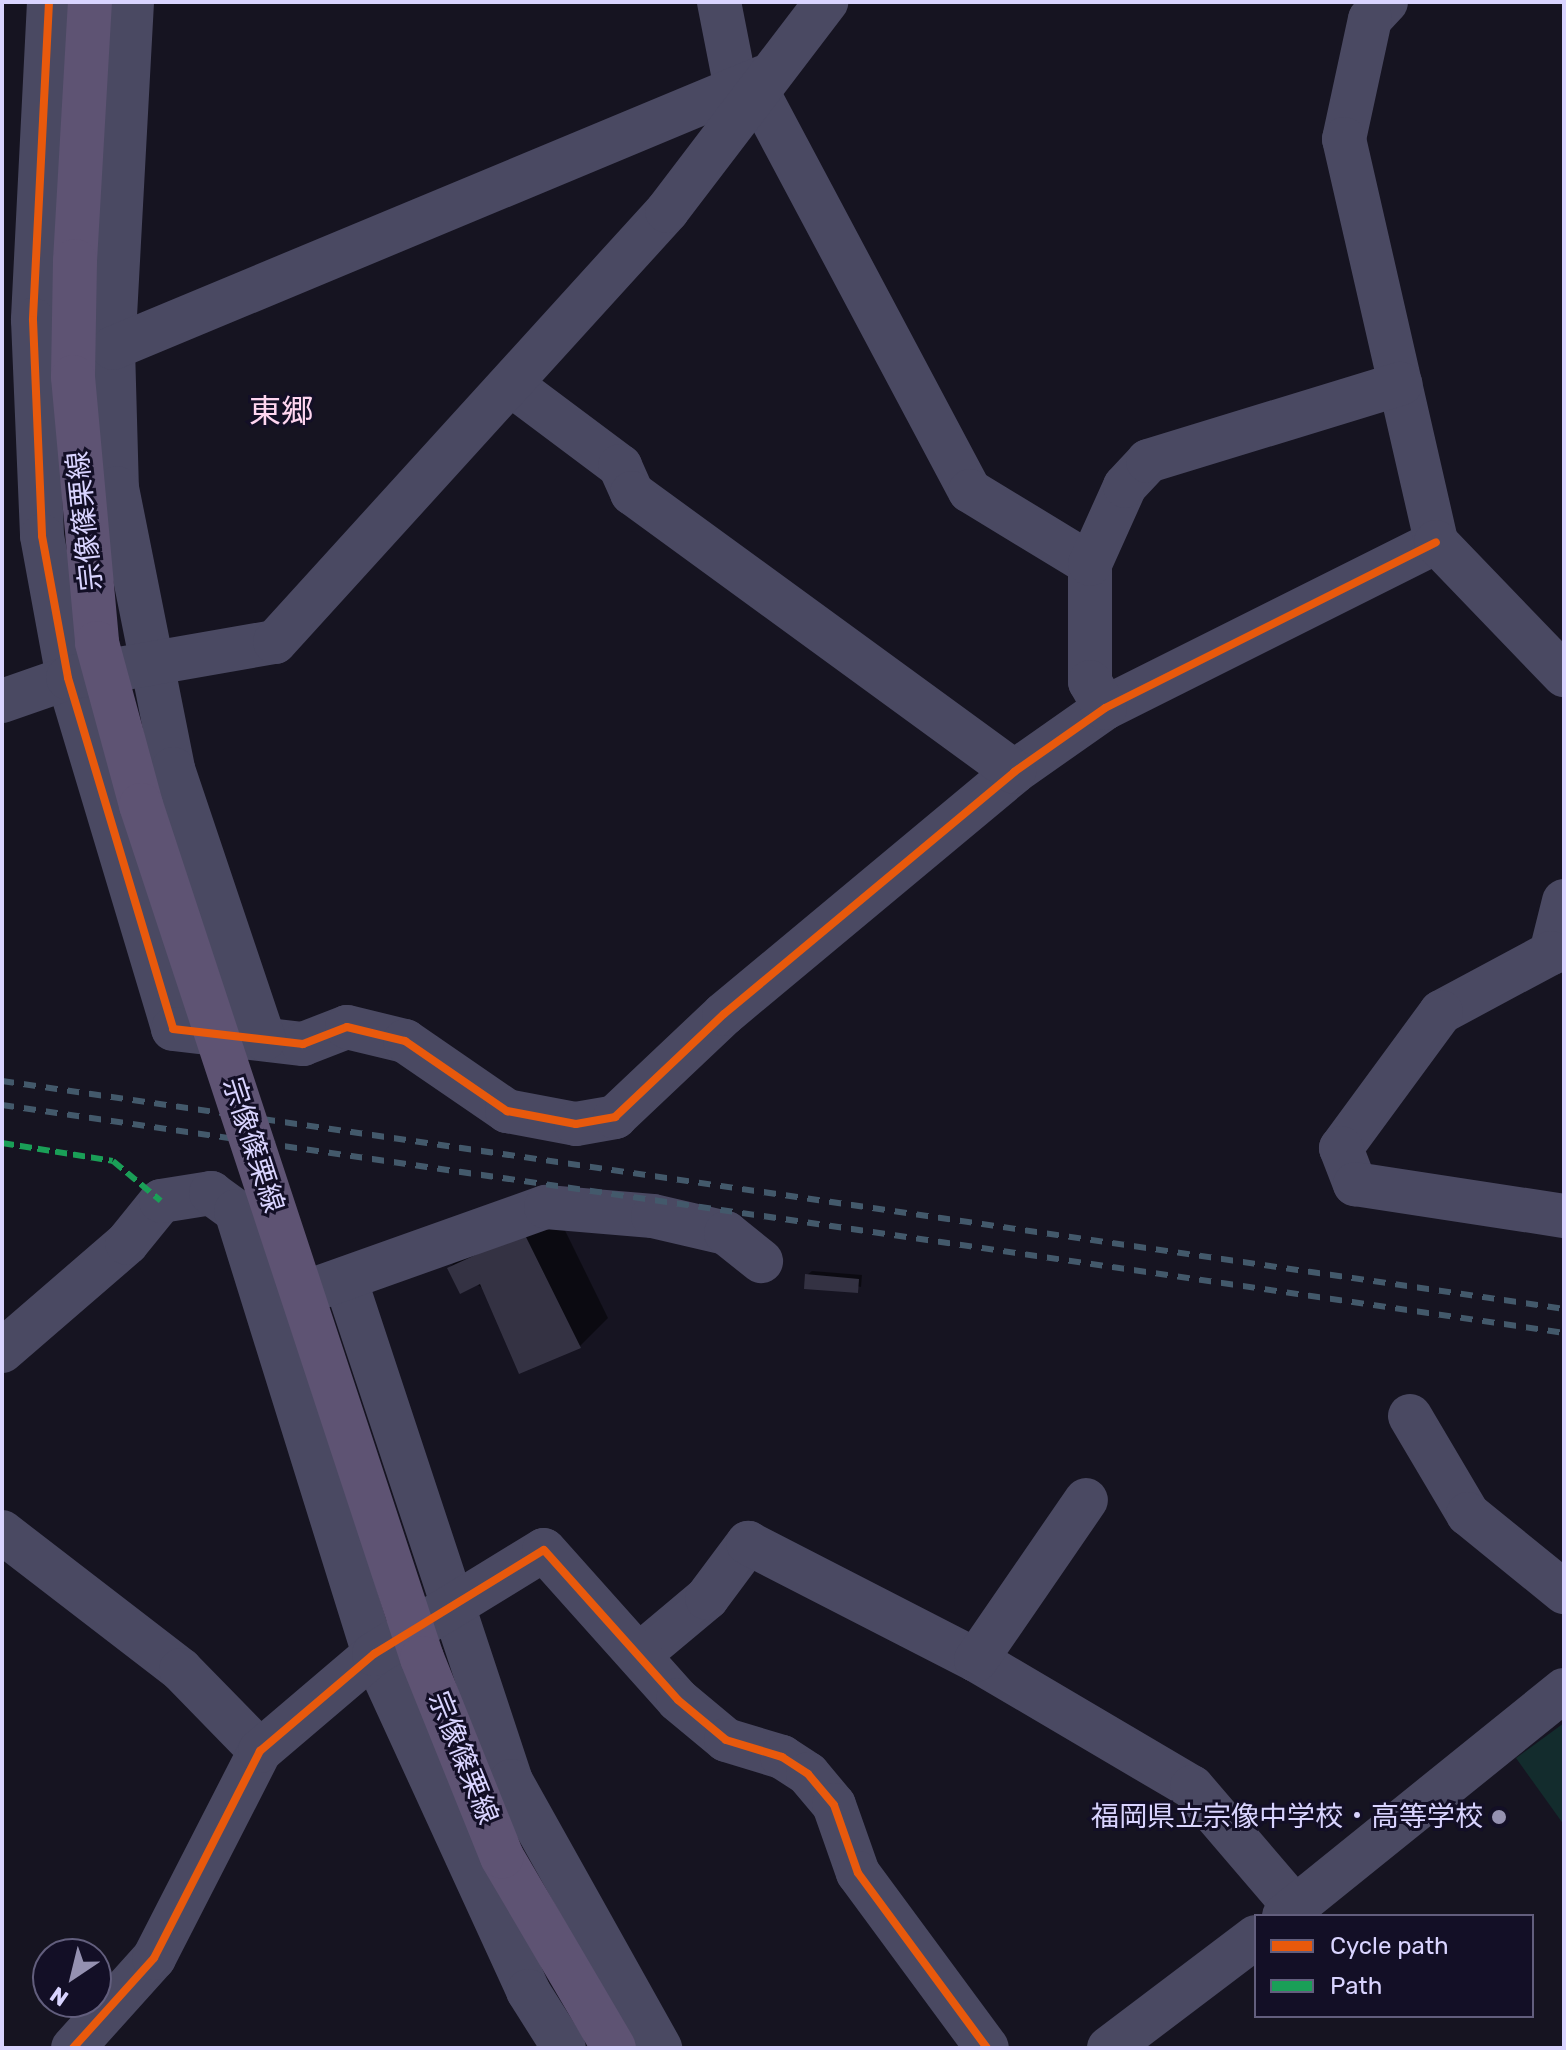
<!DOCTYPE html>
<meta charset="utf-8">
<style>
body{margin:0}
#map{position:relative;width:1566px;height:2050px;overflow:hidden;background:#161421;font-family:Rubik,"Noto Sans JP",sans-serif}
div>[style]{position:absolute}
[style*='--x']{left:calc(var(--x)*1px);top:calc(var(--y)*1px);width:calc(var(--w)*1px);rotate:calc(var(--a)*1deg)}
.green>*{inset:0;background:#132c2d}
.shadow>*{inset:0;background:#0007}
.building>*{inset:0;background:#343243}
.minor>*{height:44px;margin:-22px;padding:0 22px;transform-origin:22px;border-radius:22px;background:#4a4962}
.major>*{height:44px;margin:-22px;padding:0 22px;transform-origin:22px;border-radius:22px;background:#5e5373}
.rail>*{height:6px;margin-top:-3px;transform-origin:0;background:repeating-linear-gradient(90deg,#43596b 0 12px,transparent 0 22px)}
.major-bridge>*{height:44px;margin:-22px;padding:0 22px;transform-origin:22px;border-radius:22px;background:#5e5373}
.quiet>*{height:6px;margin-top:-3px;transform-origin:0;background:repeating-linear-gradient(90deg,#1a9f57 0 12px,transparent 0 18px)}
.cycleway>*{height:8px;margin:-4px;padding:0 4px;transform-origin:4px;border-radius:4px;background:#e8590c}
.dots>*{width:22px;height:22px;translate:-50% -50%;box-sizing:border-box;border:4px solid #130f26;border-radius:50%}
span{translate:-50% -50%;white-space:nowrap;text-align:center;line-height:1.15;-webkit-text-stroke:6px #130f26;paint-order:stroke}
.street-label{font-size:28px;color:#d9d4ff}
.poi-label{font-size:28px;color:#d9d4ff}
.right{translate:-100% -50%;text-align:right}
.quarter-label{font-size:32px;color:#ffd6f0}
.frame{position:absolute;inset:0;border:4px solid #d9d4ff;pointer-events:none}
.legend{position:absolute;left:1254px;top:1914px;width:280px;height:104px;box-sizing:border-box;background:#130f26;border:2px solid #625e7d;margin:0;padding:10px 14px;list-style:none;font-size:24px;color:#d9d4ff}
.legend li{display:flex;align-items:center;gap:16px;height:40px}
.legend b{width:40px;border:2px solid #625e7d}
.north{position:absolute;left:32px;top:1938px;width:80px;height:80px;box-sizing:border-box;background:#130f26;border:2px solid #625e7d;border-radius:50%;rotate:215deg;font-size:22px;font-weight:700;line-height:32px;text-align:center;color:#d9d4ff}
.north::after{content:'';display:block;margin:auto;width:28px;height:36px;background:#9591b1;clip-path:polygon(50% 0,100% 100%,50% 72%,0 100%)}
</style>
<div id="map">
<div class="green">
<div style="clip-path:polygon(1564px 1723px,1564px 1825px,1516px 1758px)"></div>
</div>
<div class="shadow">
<div style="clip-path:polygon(553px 1206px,608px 1318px,580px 1346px,449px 1268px,477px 1240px)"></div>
<div style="clip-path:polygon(812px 1271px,862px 1275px,861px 1287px,807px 1275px)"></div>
</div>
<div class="building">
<div style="clip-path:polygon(524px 1233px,581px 1348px,519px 1374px,480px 1284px,460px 1294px,447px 1268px)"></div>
<div style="clip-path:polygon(805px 1274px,859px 1279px,858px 1293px,804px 1289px)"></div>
</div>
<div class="minor">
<div style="--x:49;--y:2;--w:318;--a:92.9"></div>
<div style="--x:33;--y:320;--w:216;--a:87.6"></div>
<div style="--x:42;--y:536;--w:144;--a:79.6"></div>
<div style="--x:68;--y:678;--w:366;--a:73.3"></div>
<div style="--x:173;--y:1029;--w:131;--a:6.6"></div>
<div style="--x:303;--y:1044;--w:47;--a:-21.1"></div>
<div style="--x:347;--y:1027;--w:60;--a:13.6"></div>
<div style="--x:405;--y:1041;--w:124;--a:34.5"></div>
<div style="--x:507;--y:1111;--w:70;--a:10.7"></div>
<div style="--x:576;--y:1124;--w:40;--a:-10"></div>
<div style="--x:615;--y:1117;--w:150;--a:-43.4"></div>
<div style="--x:724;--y:1014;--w:378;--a:-39.8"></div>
<div style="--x:1014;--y:772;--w:111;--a:-35.1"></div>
<div style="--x:1105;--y:708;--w:370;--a:-26.6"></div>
<div style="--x:132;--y:2;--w:347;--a:93.1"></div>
<div style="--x:113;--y:348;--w:140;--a:88.4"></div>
<div style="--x:117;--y:488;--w:287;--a:78.7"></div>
<div style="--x:173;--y:769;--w:285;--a:71.4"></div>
<div style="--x:719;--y:2;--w:89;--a:78.9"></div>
<div style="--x:1386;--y:2;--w:23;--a:133"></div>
<div style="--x:1370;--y:19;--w:123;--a:102.2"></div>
<div style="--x:1344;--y:139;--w:413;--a:77.1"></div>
<div style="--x:1436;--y:542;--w:185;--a:46.1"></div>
<div style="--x:756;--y:89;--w:455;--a:62"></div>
<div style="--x:970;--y:491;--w:140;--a:31.3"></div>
<div style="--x:1090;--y:564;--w:118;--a:90"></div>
<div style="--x:1090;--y:682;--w:30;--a:60"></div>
<div style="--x:113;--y:348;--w:705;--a:-22.6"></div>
<div style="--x:513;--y:386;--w:134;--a:36.8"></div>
<div style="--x:620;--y:466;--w:30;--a:66"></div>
<div style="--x:632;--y:493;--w:473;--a:36.1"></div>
<div style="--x:1090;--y:564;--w:85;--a:-65.8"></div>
<div style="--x:1125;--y:486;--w:34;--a:-47"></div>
<div style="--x:1148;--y:461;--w:264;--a:-17"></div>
<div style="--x:2;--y:701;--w:70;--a:-19.2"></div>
<div style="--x:68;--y:678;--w:210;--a:-9.9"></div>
<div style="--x:275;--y:642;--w:583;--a:-47.71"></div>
<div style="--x:667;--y:211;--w:263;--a:-52.7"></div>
<div style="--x:1564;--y:901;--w:54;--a:104"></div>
<div style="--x:1551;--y:953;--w:125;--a:151.8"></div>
<div style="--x:1441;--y:1012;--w:169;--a:126.3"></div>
<div style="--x:1341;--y:1148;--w:39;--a:69"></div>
<div style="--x:1355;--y:1184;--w:211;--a:8.7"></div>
<div style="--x:345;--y:1279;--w:529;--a:71.7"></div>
<div style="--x:511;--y:1781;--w:306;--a:60.8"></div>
<div style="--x:318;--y:1288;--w:242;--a:-19.6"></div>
<div style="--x:546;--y:1207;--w:107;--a:4.8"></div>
<div style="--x:653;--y:1216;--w:75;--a:13.1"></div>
<div style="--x:726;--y:1233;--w:45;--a:38.7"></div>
<div style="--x:2;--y:1351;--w:165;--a:-40.8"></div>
<div style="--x:127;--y:1243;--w:54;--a:-51"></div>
<div style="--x:161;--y:1201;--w:51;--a:-9.1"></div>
<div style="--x:211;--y:1193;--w:31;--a:36"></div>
<div style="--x:236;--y:1211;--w:464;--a:72.7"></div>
<div style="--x:374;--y:1654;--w:371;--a:65.4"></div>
<div style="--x:528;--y:1991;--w:67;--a:57.7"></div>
<div style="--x:1410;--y:1416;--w:114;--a:59.4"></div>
<div style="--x:1468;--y:1514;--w:124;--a:39.1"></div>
<div style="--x:2;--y:1532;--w:226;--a:37.6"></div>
<div style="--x:181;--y:1670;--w:113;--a:45.7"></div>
<div style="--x:639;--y:1655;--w:89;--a:-40"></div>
<div style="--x:707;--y:1598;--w:69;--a:-53.3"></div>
<div style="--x:748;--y:1543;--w:256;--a:27.2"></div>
<div style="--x:976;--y:1660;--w:251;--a:30.5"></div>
<div style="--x:1192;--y:1787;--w:158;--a:49.4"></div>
<div style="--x:976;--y:1660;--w:194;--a:-55.5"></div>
<div style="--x:1284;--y:1916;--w:360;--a:-38.9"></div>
<div style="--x:73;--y:2048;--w:121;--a:-48"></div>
<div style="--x:154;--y:1958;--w:233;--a:-62.9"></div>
<div style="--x:260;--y:1751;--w:150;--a:-40.4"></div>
<div style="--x:374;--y:1654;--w:199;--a:-31.5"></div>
<div style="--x:544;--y:1550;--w:201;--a:48.2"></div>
<div style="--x:678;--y:1700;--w:62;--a:39.8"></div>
<div style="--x:726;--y:1740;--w:59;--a:16.9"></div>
<div style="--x:782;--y:1757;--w:31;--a:33"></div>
<div style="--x:808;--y:1774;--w:40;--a:50"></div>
<div style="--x:834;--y:1805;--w:72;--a:70.6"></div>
<div style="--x:858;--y:1873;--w:217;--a:53.6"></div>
<div style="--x:1109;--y:2048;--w:184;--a:-37.1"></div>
</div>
<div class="major">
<div style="--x:75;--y:261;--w:259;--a:-86.7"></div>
<div style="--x:502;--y:1857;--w:221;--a:59.6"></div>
</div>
<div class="rail">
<div style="--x:2;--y:1081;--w:1579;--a:8.3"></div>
<div style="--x:2;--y:1105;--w:1579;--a:8.3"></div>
</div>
<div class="major-bridge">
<div style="--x:75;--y:261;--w:116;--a:91"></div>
<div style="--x:73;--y:377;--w:267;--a:84.8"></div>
<div style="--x:97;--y:643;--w:168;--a:74.8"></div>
<div style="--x:141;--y:805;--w:898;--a:71.77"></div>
<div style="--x:422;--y:1658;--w:214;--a:68.1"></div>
</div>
<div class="quiet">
<div style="--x:2;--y:1143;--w:112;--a:9.2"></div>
<div style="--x:113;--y:1161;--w:62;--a:39.8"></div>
</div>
<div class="cycleway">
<div style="--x:49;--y:2;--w:318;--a:92.9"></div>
<div style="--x:33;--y:320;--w:216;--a:87.6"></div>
<div style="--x:42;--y:536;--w:144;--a:79.6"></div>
<div style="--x:68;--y:678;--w:366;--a:73.3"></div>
<div style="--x:173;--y:1029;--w:131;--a:6.6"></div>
<div style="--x:303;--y:1044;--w:47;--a:-21.1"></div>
<div style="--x:347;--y:1027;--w:60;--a:13.6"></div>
<div style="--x:405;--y:1041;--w:124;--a:34.5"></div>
<div style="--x:507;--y:1111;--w:70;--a:10.7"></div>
<div style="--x:576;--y:1124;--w:40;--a:-10"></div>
<div style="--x:615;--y:1117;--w:150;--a:-43.4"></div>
<div style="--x:724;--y:1014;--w:378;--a:-39.8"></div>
<div style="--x:1014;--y:772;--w:111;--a:-35.1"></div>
<div style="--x:1105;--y:708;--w:370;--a:-26.6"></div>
<div style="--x:73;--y:2048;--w:121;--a:-48"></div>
<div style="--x:154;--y:1958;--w:233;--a:-62.9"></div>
<div style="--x:260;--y:1751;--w:150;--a:-40.4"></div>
<div style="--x:374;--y:1654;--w:199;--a:-31.5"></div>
<div style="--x:544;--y:1550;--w:201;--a:48.2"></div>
<div style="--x:678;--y:1700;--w:62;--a:39.8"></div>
<div style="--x:726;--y:1740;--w:59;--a:16.9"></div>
<div style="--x:782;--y:1757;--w:31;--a:33"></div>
<div style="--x:808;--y:1774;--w:40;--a:50"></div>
<div style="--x:834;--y:1805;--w:72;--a:70.6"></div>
<div style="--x:858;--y:1873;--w:217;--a:53.6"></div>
</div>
<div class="dots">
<div style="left:1499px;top:1817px;background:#9591b1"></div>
</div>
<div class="street-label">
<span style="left:85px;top:521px;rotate:-96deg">宗像篠栗線</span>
<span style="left:253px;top:1145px;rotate:72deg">宗像篠栗線</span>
<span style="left:463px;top:1758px;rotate:68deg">宗像篠栗線</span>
</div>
<div class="poi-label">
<span class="right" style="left:1483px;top:1817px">福岡県立宗像中学校・高等学校</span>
</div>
<div class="quarter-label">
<span style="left:281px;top:411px">東郷</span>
</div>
<div class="frame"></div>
<ul class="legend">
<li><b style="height:10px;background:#e8590c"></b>Cycle path</li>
<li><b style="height:10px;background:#1a9f57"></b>Path</li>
</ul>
<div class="north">N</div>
</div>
